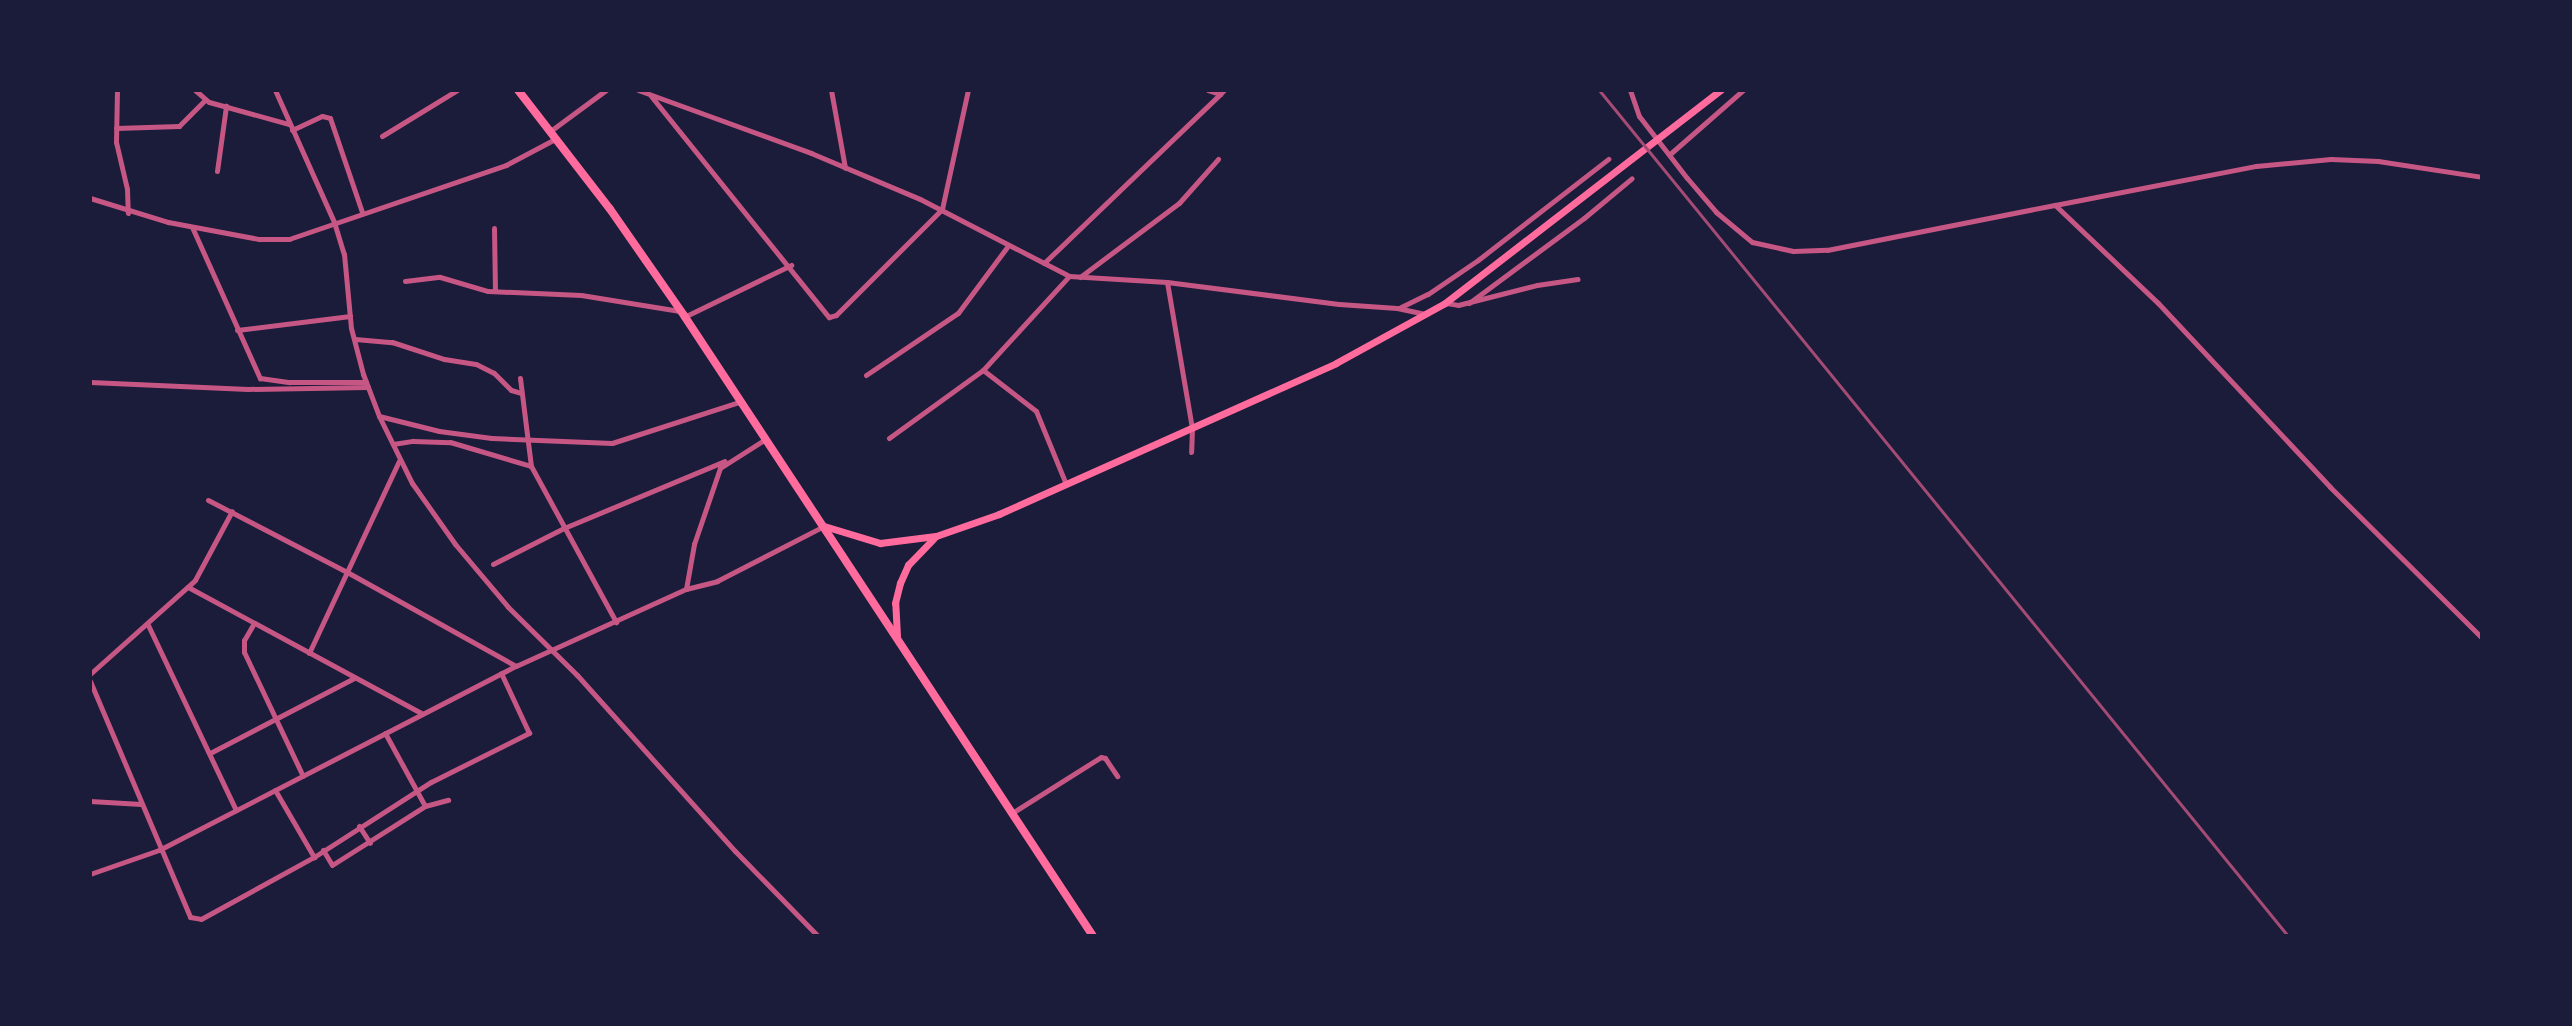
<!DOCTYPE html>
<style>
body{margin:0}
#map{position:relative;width:2572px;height:1026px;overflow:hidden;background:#1b1b3a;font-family:Merriweather,serif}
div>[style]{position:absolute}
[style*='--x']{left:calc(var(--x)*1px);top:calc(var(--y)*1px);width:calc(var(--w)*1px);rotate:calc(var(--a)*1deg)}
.minor>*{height:5px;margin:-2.5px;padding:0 2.5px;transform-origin:2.5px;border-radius:2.5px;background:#c65784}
.secondary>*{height:7px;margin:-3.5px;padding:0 3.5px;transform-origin:3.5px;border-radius:3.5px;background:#ff6b9d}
.primary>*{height:8px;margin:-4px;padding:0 4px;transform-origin:4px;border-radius:4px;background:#ff6b9d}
.rail>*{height:3px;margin:-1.5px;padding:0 1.5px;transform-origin:1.5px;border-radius:1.5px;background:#a44b75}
span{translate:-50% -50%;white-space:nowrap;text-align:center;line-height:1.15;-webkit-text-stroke:6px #1b1b3a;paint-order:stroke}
.frame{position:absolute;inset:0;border:92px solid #1b1b3a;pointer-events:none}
</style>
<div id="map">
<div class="minor">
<div style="--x:117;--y:90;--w:52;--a:91.1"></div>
<div style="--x:116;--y:142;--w:48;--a:76.8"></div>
<div style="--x:127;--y:189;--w:24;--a:88"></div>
<div style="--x:195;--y:90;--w:18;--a:41"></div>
<div style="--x:209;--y:102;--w:83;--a:15.4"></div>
<div style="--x:275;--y:90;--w:145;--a:65.9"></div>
<div style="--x:334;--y:222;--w:34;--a:73"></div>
<div style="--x:344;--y:254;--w:74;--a:84.6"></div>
<div style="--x:351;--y:328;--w:48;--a:75.4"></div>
<div style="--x:363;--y:374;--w:45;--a:69.1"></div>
<div style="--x:379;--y:416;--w:75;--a:63.8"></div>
<div style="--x:412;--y:483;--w:75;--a:54.8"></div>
<div style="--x:455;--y:544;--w:82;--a:49.9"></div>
<div style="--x:508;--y:607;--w:97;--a:44.6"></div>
<div style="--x:577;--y:675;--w:237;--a:48.1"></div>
<div style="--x:735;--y:851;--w:119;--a:45.7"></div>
<div style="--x:638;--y:90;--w:184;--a:20"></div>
<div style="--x:811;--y:153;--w:118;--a:22.9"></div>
<div style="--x:920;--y:199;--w:168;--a:27.3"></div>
<div style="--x:1069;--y:276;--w:98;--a:3.5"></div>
<div style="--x:1167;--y:282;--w:173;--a:7.3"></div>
<div style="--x:1339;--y:304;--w:58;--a:3.9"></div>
<div style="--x:1397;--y:308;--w:30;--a:12"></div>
<div style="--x:831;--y:90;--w:79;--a:79.8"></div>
<div style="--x:1208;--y:90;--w:13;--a:18"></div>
<div style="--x:1220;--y:94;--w:6;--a:-45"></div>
<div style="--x:1630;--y:90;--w:28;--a:71"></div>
<div style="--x:1639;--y:116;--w:78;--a:52.3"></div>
<div style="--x:1687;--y:178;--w:45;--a:49.5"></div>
<div style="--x:1716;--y:212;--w:47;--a:39.8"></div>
<div style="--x:1752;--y:242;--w:42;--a:12.4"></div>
<div style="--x:1793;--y:251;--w:34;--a:-2"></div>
<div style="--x:1827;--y:250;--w:232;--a:-11.2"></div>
<div style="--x:2055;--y:205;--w:142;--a:43.6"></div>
<div style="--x:2158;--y:303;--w:252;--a:46.9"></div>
<div style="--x:2330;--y:487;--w:214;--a:44.8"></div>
<div style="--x:651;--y:96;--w:284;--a:51.2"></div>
<div style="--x:829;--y:317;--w:7;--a:-16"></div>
<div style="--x:836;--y:315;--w:150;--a:-45"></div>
<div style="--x:942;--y:209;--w:122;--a:-77.7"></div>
<div style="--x:116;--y:128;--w:63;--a:-1.8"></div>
<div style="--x:179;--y:126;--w:37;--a:-45"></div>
<div style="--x:292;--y:130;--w:33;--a:-25"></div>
<div style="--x:322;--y:116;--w:8;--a:14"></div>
<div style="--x:330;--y:118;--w:99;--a:71.2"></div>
<div style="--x:549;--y:132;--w:71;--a:-36.4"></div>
<div style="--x:382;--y:136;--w:88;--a:-31.5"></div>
<div style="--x:1670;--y:154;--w:97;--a:-41.2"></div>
<div style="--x:217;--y:171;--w:66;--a:-82.1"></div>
<div style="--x:90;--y:198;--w:82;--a:17.1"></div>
<div style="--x:168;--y:222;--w:93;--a:10.6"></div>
<div style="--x:259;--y:239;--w:30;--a:0"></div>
<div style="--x:289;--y:239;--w:229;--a:-18.8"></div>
<div style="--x:506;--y:165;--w:55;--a:-28"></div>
<div style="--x:2055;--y:205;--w:205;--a:-11"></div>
<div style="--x:2256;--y:166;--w:75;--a:-5.3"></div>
<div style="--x:2331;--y:159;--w:47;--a:2.4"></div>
<div style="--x:2378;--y:161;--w:105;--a:8.7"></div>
<div style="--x:192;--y:227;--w:166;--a:65.8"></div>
<div style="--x:260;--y:378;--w:30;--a:8"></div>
<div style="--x:290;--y:382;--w:76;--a:0"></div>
<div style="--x:494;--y:228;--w:63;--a:89.1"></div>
<div style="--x:1044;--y:263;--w:244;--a:-43.8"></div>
<div style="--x:1080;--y:277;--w:124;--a:-36.8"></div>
<div style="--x:1179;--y:203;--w:59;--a:-48.4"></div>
<div style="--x:405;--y:281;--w:35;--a:-7"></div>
<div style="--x:440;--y:277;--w:50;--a:16.3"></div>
<div style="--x:488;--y:291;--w:93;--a:2.5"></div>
<div style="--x:581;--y:295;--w:100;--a:9.2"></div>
<div style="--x:1167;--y:282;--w:148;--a:80.3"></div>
<div style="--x:1192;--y:428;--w:24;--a:92"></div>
<div style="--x:1446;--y:303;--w:12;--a:9"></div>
<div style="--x:1458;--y:305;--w:81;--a:-14.2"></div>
<div style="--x:1537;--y:285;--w:41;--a:-8.3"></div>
<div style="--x:1469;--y:303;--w:143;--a:-36.5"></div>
<div style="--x:1584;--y:218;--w:62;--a:-39.8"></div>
<div style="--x:1401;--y:307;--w:30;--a:-26"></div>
<div style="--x:1428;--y:294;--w:60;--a:-34.2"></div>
<div style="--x:1478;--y:260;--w:165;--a:-37.8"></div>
<div style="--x:686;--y:316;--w:117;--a:-25.9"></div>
<div style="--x:237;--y:330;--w:114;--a:-7.1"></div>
<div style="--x:355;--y:339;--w:37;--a:5"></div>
<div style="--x:392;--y:342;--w:55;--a:18.1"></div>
<div style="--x:444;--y:359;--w:32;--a:9"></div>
<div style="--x:476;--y:364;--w:20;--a:27"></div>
<div style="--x:494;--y:373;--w:24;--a:45"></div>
<div style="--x:511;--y:390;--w:10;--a:17"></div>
<div style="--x:983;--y:370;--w:67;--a:37.7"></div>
<div style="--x:1036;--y:411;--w:79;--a:67.7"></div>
<div style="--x:866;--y:375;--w:111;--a:-34"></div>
<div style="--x:958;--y:313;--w:82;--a:-53.4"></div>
<div style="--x:520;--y:378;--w:89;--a:82.9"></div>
<div style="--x:531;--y:466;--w:178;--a:61.4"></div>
<div style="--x:90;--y:382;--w:158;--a:2.5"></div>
<div style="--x:248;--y:389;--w:120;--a:-1"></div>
<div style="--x:379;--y:416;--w:62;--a:14"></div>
<div style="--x:439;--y:431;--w:53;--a:7.5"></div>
<div style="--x:492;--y:438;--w:120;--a:2.4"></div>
<div style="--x:612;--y:443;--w:133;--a:-17.9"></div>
<div style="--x:889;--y:438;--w:116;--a:-35.9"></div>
<div style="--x:983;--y:370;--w:127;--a:-47.5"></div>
<div style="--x:393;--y:444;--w:20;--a:-9"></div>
<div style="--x:413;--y:441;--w:37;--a:2"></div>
<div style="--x:450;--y:442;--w:84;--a:16.5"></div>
<div style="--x:208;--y:500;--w:157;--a:27.4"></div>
<div style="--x:347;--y:572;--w:193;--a:29.1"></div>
<div style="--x:493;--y:564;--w:80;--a:-26.9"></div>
<div style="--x:564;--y:528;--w:174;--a:-22.6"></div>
<div style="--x:188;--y:587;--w:265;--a:28.4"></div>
<div style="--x:686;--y:589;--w:46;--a:-79.9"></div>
<div style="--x:694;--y:544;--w:80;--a:-71.1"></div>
<div style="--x:720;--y:468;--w:52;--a:-32.5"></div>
<div style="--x:254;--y:623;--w:20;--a:120"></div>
<div style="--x:244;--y:640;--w:12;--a:90"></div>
<div style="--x:244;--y:652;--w:137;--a:64.6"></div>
<div style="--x:148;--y:625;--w:205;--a:64.6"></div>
<div style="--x:309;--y:653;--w:212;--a:-64.9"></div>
<div style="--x:90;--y:674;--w:141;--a:-41.8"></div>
<div style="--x:195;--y:580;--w:78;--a:-61.8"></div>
<div style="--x:90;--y:681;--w:256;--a:67"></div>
<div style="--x:190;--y:917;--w:11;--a:10"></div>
<div style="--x:201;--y:919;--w:129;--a:-28.8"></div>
<div style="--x:385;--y:733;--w:83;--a:61.3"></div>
<div style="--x:210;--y:753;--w:162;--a:-27.5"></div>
<div style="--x:275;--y:790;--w:78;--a:59.8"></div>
<div style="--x:314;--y:857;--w:139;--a:-32.7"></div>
<div style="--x:431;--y:782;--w:110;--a:-26.6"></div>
<div style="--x:529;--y:733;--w:66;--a:-115"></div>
<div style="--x:90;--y:801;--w:51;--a:3.4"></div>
<div style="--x:1012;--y:813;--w:105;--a:-32.2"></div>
<div style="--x:1101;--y:757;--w:4;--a:14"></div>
<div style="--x:1105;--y:758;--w:22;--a:56"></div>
<div style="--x:359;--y:826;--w:20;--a:57"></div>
<div style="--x:323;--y:850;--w:17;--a:59"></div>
<div style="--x:332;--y:865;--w:110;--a:-32.4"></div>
<div style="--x:425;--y:806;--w:24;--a:-15"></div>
<div style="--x:90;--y:874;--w:73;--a:-19.2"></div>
<div style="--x:159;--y:850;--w:402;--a:-27.3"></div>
<div style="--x:516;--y:666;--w:187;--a:-24.4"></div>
<div style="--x:686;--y:589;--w:32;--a:-14"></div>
<div style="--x:717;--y:581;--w:120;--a:-27.2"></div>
</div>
<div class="secondary">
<div style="--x:824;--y:526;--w:59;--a:16.9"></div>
<div style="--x:880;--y:543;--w:56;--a:-7.1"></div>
<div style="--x:936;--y:536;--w:67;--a:-19.2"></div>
<div style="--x:999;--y:514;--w:369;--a:-24.1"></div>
<div style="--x:1336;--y:363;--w:124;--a:-28.8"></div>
<div style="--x:1445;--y:303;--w:349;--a:-37.7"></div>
<div style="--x:897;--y:636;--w:33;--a:-93"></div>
<div style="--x:895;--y:603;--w:21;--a:-76"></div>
<div style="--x:900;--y:583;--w:20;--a:-66"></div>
<div style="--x:908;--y:565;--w:37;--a:-46"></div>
</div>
<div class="primary">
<div style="--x:518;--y:90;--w:150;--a:52.3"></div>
<div style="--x:610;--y:209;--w:131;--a:55.2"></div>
<div style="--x:685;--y:317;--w:741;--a:56.61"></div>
</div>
<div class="rail">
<div style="--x:1599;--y:90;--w:1091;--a:50.84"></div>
</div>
<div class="frame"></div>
</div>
